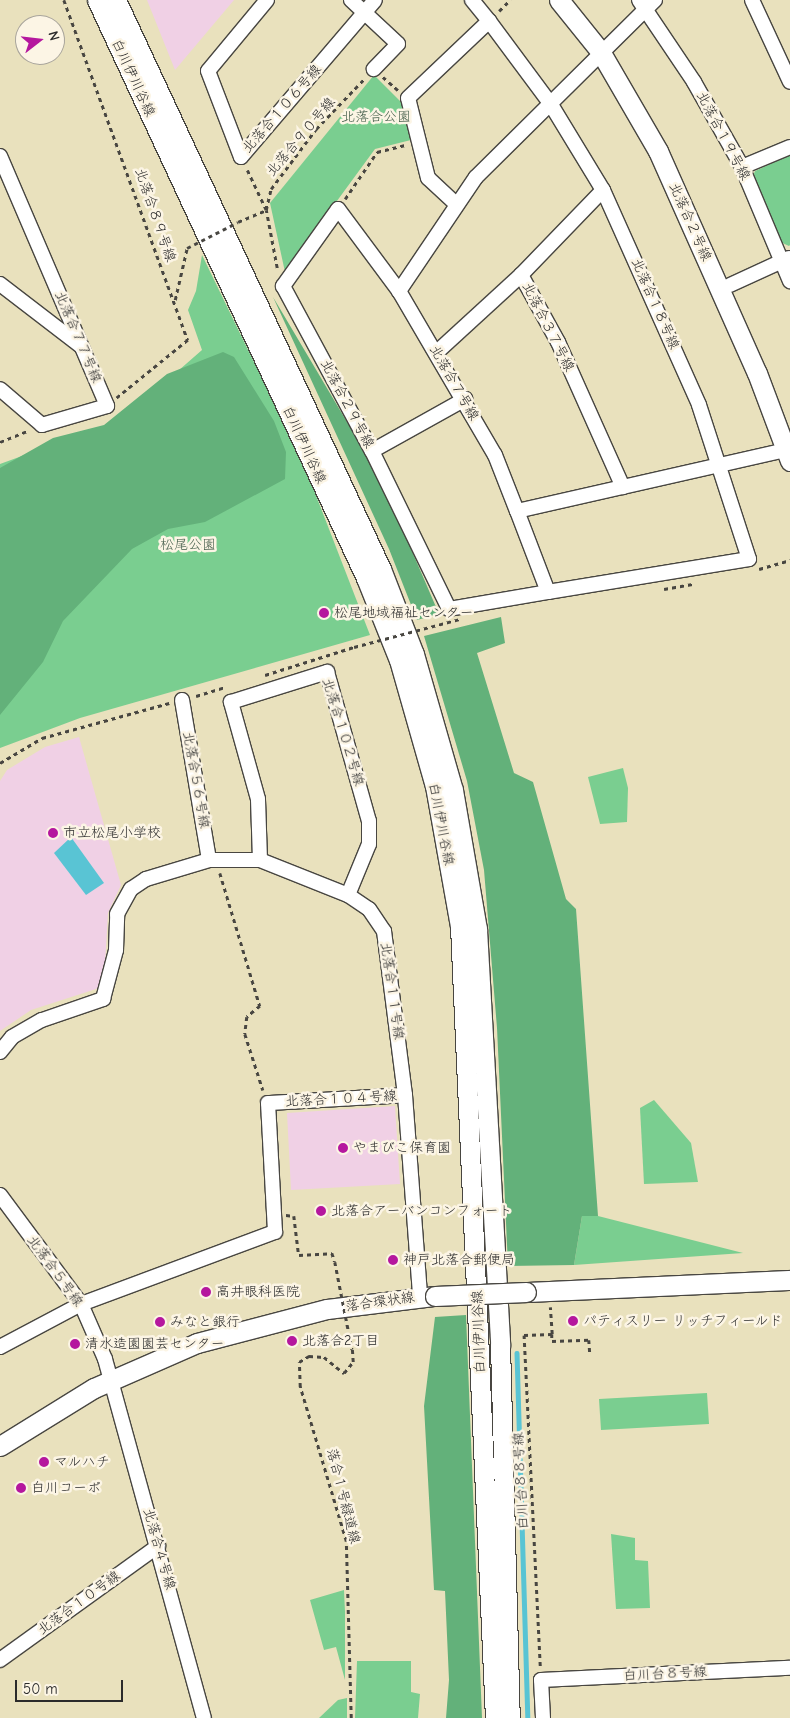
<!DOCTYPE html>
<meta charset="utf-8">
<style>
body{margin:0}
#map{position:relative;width:790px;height:1718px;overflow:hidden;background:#e9e1bd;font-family:"Comic Neue","Klee One",sans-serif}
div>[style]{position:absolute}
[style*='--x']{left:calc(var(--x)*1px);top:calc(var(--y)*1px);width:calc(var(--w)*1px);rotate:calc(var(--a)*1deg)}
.built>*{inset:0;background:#f0d0e5}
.green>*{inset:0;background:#7ace90}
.forest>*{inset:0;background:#63b17a}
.water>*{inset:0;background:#59c4d4}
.stream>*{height:4.5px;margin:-2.25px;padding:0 2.25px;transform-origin:2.25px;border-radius:2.25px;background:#59c4d4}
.path>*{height:2.5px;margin-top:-1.25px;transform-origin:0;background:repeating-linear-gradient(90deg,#484641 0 4px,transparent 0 8px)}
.roads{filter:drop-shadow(1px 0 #484641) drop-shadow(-1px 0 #484641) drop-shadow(0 1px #484641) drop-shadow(0 -1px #484641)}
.street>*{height:14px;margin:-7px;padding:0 7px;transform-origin:7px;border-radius:7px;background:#fff}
.secondary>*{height:19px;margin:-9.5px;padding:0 9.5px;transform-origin:9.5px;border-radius:9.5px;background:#fff}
.path-bridge>*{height:2.5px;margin-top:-1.25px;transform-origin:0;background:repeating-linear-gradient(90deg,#484641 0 4px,transparent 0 8px)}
.bridges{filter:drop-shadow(1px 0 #484641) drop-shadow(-1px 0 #484641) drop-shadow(0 1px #484641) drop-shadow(0 -1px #484641)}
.secondary-bridge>*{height:19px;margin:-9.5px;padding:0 9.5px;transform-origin:9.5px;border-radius:9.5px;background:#fff}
.dots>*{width:14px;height:14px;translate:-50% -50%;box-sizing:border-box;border:2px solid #fcf5e5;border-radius:50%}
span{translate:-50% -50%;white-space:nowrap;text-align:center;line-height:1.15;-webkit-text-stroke:5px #fcf5e5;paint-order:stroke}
.street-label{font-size:14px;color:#2b2b2b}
.park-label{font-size:14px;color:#435c49}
.poi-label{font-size:14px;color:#2b2b2b}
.left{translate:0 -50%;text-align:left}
.north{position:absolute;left:15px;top:15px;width:50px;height:50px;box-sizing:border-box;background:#fcf5e5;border:1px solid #a8a49b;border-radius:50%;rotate:74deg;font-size:14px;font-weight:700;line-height:20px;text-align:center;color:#2b2b2b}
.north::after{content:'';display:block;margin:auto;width:18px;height:22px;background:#b5179e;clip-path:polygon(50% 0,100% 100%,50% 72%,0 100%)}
.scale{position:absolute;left:15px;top:1680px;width:108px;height:22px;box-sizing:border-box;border:2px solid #2b2b2b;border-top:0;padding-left:6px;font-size:15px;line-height:18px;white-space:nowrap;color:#2b2b2b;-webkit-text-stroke:4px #fcf5e5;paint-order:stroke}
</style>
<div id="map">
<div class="built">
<div style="clip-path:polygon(147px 0,234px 0,175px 70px)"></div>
<div style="clip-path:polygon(79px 737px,121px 885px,108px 913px,104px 982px,96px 989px,31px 1010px,0 1031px,0 781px,7px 770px,45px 747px)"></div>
<div style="clip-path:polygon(395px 1106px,400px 1184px,291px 1190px,287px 1113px)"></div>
</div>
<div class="green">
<div style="clip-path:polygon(374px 75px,404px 105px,415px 139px,375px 149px,285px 272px,270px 203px)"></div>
<div style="clip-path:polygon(790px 155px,790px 245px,789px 246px,778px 241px,752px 179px,755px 171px)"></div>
<div style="clip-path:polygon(202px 255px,305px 467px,370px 635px,80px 718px,0 748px,0 464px,63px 441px,107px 433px,202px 350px,188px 310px,196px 291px)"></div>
<div style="clip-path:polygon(623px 768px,628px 788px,627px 822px,600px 824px,588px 777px)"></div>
<div style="clip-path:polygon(654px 1100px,691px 1143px,698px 1182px,644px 1184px,640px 1108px)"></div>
<div style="clip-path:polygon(582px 1216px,598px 1216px,743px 1253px,574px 1265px)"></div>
<div style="clip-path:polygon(707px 1393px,709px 1424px,601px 1430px,599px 1399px)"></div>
<div style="clip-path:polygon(611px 1534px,635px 1538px,635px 1560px,648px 1561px,650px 1608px,616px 1609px)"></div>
<div style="clip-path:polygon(344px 1590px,345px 1612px,345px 1680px,336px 1647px,324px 1650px,310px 1600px)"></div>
<div style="clip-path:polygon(357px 1661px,411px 1661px,411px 1692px,420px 1694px,418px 1718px,355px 1718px)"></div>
<div style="clip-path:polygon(347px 1698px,347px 1718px,319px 1718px,338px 1700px)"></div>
</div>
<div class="forest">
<div style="clip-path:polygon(273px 297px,382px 481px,439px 614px,417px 620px,389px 549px)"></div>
<div style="clip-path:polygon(223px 352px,234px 357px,274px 421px,286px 452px,285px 479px,205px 522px,168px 529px,132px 549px,63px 621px,43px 662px,0 715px,0 468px,53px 438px,104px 425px,167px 374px)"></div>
<div style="clip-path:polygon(501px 617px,505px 643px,477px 653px,514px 773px,533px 782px,566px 899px,576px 909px,598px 1216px,582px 1216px,574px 1265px,508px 1266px,497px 1028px,484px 870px,467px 781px,424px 636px)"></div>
<div style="clip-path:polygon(466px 1315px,482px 1718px,446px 1718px,449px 1680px,445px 1591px,434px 1590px,424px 1406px,435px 1317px)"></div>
</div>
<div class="water">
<div style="clip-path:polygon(71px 837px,104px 883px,86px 895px,54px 853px)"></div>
</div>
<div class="stream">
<div style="--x:517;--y:1353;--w:365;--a:88.3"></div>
</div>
<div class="path">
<div style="--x:64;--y:0;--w:362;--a:70"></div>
<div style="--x:188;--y:340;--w:92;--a:140.8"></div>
<div style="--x:499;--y:11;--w:16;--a:-45"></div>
<div style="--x:383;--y:77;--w:20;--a:41"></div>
<div style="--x:345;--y:199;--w:57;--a:-55.8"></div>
<div style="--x:377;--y:152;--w:30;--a:-14"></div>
<div style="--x:238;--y:222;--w:30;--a:-23"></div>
<div style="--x:266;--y:210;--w:44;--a:-115.4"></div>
<div style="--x:277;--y:268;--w:59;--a:-100.7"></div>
<div style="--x:266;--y:210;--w:22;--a:-77"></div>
<div style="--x:271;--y:189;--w:75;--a:-53.1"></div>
<div style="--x:316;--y:129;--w:71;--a:-46.1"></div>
<div style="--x:175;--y:300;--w:53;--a:-77"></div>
<div style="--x:0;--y:442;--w:31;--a:-22"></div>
<div style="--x:759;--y:569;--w:32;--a:-16"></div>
<div style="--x:664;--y:589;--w:29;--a:-10"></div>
<div style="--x:265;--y:675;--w:93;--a:-17.5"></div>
<div style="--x:196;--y:696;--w:31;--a:-17"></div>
<div style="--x:0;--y:763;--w:49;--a:-30.8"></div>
<div style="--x:42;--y:738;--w:132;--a:-15.4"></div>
<div style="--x:220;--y:873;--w:139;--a:73.3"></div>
<div style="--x:260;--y:1006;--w:17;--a:140"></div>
<div style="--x:247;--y:1017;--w:17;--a:97"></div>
<div style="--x:245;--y:1034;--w:59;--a:72.2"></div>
<div style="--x:286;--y:1215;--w:8;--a:7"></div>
<div style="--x:294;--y:1216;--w:39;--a:83"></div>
<div style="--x:299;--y:1255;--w:33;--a:-3"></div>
<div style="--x:332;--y:1253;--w:9;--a:72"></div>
<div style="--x:552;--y:1334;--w:7;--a:90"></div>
<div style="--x:552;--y:1341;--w:37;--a:-2"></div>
<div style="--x:589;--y:1340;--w:14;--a:86"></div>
<div style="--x:540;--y:1666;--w:331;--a:-92.8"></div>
<div style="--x:524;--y:1335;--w:28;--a:-2"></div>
<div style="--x:552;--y:1334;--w:27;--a:-94"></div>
<div style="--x:351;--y:1718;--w:177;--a:-91.6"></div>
<div style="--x:346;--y:1541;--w:161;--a:-106.6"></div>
<div style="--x:300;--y:1387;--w:25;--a:-92"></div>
<div style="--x:299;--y:1362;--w:12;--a:-31"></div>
<div style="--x:309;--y:1356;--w:15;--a:4"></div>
<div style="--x:324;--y:1357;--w:26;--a:39"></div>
<div style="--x:344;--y:1373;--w:14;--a:-51"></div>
<div style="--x:353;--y:1362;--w:13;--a:-94"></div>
</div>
<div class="roads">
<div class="street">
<div style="--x:267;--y:0;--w:92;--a:129.7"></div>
<div style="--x:208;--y:71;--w:92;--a:69"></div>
<div style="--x:241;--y:157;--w:206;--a:-49.5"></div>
<div style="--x:351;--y:0;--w:64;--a:43.1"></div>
<div style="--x:398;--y:44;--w:35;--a:134"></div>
<div style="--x:472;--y:0;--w:27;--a:51"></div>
<div style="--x:639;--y:0;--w:99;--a:56.1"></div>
<div style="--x:694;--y:82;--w:98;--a:60.5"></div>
<div style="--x:742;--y:167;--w:124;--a:67.2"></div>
<div style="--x:655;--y:0;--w:252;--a:135.3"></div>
<div style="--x:476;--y:177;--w:138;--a:124"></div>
<div style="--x:399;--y:291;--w:190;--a:59.7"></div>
<div style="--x:495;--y:455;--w:60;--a:68.6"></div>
<div style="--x:517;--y:511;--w:280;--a:-12.8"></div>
<div style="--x:752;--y:0;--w:90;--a:65.1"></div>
<div style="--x:0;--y:156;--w:272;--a:66.8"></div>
<div style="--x:107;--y:406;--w:68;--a:163.7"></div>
<div style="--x:42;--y:425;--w:55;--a:-139.4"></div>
<div style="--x:742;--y:167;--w:52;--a:-22.6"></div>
<div style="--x:603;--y:190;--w:118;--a:134"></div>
<div style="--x:521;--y:275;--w:77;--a:61.1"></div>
<div style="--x:558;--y:342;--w:159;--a:65.9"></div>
<div style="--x:456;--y:204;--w:38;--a:-137"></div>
<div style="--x:428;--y:178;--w:82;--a:-104"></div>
<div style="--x:408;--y:98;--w:112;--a:-43.5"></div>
<div style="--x:489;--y:21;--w:102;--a:53.4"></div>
<div style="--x:550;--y:103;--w:102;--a:58.7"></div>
<div style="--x:603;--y:190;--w:235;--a:65.9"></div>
<div style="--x:699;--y:405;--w:162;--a:72"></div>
<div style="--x:749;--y:559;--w:204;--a:170.7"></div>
<div style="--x:548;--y:592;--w:87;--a:-110.9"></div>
<div style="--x:0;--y:284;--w:103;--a:37.5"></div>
<div style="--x:730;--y:285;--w:65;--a:-24.6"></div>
<div style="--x:399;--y:291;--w:102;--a:-126.6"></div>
<div style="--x:338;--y:209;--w:95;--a:125.5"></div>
<div style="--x:283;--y:286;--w:187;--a:61.7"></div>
<div style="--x:372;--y:451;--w:176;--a:64"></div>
<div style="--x:449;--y:609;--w:100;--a:-9.7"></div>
<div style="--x:437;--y:352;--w:114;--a:-42.5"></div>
<div style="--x:372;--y:451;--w:107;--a:-29.2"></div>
<div style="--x:182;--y:700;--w:162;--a:80.4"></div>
<div style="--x:260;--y:860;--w:61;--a:-91.9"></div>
<div style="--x:258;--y:799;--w:101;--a:-105.6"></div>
<div style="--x:231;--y:702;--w:101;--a:-17.4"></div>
<div style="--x:327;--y:672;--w:155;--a:74.3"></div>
<div style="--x:369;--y:821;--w:23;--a:90"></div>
<div style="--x:369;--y:844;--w:55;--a:112.4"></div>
<div style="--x:0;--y:1052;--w:19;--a:-51"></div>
<div style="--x:12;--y:1037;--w:34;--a:-30"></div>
<div style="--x:42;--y:1020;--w:65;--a:-19"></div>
<div style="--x:103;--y:999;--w:51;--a:-75.1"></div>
<div style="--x:116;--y:950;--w:36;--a:-88"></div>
<div style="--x:117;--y:914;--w:29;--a:-61"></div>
<div style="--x:131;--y:889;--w:18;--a:-34"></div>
<div style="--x:146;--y:879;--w:66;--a:-16.8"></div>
<div style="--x:209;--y:860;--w:51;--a:0"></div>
<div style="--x:260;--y:860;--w:95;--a:21.7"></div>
<div style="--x:348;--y:895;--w:25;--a:34"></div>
<div style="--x:369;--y:909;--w:27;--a:56"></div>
<div style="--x:384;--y:931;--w:165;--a:82.7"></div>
<div style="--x:405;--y:1095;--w:201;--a:85.7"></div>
<div style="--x:0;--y:1195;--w:136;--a:53.4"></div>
<div style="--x:81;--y:1304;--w:60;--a:66.4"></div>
<div style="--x:105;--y:1359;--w:372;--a:74.6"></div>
<div style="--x:0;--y:1347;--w:92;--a:-28"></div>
<div style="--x:81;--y:1304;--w:207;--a:-20.4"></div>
<div style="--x:275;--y:1232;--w:129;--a:-93.1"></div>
<div style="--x:268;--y:1103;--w:137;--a:-3.3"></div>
<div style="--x:0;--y:1660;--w:195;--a:-35.8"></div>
<div style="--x:543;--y:1718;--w:38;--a:-93"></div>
<div style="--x:541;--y:1680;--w:249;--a:-2.8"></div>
</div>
<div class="secondary">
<div style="--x:97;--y:0;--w:638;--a:65.04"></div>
<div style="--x:366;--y:578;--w:88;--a:68.1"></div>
<div style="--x:399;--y:660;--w:131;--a:74.1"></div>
<div style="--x:435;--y:786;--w:142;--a:79.9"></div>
<div style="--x:460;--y:926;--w:793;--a:87.47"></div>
<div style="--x:116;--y:0;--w:628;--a:65.03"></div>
<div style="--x:381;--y:569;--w:91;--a:68.8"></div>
<div style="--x:414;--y:654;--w:141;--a:74"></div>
<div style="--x:453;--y:790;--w:141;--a:80.2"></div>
<div style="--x:477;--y:929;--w:416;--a:86.8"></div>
<div style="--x:500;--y:1344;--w:374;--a:88.5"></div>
<div style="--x:559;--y:0;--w:65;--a:51.2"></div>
<div style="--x:600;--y:51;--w:116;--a:59.9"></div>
<div style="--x:658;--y:151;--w:243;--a:66"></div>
<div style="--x:757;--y:373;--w:94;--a:69.4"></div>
<div style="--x:526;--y:1292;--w:264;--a:-2.6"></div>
<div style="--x:0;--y:1446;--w:110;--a:-31.7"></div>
<div style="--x:94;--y:1388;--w:112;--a:-23.6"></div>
<div style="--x:197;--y:1343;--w:134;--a:-14.7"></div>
<div style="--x:327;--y:1309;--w:109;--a:-6.9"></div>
</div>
</div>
<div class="path-bridge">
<div style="--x:187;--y:248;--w:57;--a:-27"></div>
<div style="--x:354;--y:647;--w:110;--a:-14.8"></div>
<div style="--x:335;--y:1262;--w:89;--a:78.9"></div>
</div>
<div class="bridges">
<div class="secondary-bridge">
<div style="--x:435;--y:1296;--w:91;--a:-2.5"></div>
</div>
</div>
<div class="dots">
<div style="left:324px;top:613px;background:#b5179e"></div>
<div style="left:53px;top:833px;background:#b5179e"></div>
<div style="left:343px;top:1148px;background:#b5179e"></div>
<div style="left:321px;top:1211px;background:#b5179e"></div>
<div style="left:393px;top:1260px;background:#b5179e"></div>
<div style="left:206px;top:1292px;background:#b5179e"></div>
<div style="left:573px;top:1321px;background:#b5179e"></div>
<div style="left:160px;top:1322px;background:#b5179e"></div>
<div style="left:292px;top:1341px;background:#b5179e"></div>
<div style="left:75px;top:1344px;background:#b5179e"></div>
<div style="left:44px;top:1462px;background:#b5179e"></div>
<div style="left:21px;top:1488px;background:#b5179e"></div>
</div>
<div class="street-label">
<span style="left:133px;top:78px;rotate:65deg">白川伊川谷線</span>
<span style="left:282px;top:109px;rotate:-49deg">北落合１０６号線</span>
<span style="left:723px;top:136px;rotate:62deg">北落合１９号線</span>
<span style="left:301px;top:137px;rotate:-50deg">北落合９０号線</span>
<span style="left:155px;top:215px;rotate:71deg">北落合８９号線</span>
<span style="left:690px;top:222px;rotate:66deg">北落合２号線</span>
<span style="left:655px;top:304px;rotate:66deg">北落合１８号線</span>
<span style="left:548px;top:327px;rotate:63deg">北落合３７号線</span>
<span style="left:78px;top:337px;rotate:67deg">北落合７７号線</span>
<span style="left:454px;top:383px;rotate:60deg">北落合７号線</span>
<span style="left:347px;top:404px;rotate:62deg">北落合２９号線</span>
<span style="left:304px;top:445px;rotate:65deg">白川伊川谷線</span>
<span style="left:343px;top:732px;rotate:73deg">北落合１０２号線</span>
<span style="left:196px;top:780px;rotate:80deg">北落合５６号線</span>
<span style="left:441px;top:824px;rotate:79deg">白川伊川谷線</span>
<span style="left:392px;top:991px;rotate:82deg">北落合１１号線</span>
<span style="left:341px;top:1099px;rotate:-3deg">北落合１０４号線</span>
<span style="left:55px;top:1271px;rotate:54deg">北落合５号線</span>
<span style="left:380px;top:1302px;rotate:-8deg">落合環状線</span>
<span style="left:479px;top:1332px;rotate:-92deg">白川伊川谷線</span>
<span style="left:521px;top:1481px;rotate:-93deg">白川台８８号線</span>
<span style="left:343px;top:1496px;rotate:76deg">落合１号緑道線</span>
<span style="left:159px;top:1549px;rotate:74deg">北落合４号線</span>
<span style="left:79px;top:1603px;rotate:-36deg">北落合１０号線</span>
<span style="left:665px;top:1674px;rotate:-3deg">白川台８号線</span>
</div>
<div class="park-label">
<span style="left:376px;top:117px">北落合公園</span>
<span style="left:188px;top:545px">松尾公園</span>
</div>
<div class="poi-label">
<span class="left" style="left:334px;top:613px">松尾地域福祉センター</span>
<span class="left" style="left:63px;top:833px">市立松尾小学校</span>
<span class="left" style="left:353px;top:1148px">やまびこ保育園</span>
<span class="left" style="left:331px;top:1211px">北落合アーバンコンフォート</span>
<span class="left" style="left:403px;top:1260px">神戸北落合郵便局</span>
<span class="left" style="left:216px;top:1292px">高井眼科医院</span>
<span class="left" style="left:583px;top:1321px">パティスリー リッチフィールド</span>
<span class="left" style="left:170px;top:1322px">みなと銀行</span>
<span class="left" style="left:302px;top:1341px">北落合2丁目</span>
<span class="left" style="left:85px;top:1344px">清水造園園芸センター</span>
<span class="left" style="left:54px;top:1462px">マルハチ</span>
<span class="left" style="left:31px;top:1488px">白川コーポ</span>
</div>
<div class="north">N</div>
<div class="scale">50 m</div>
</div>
